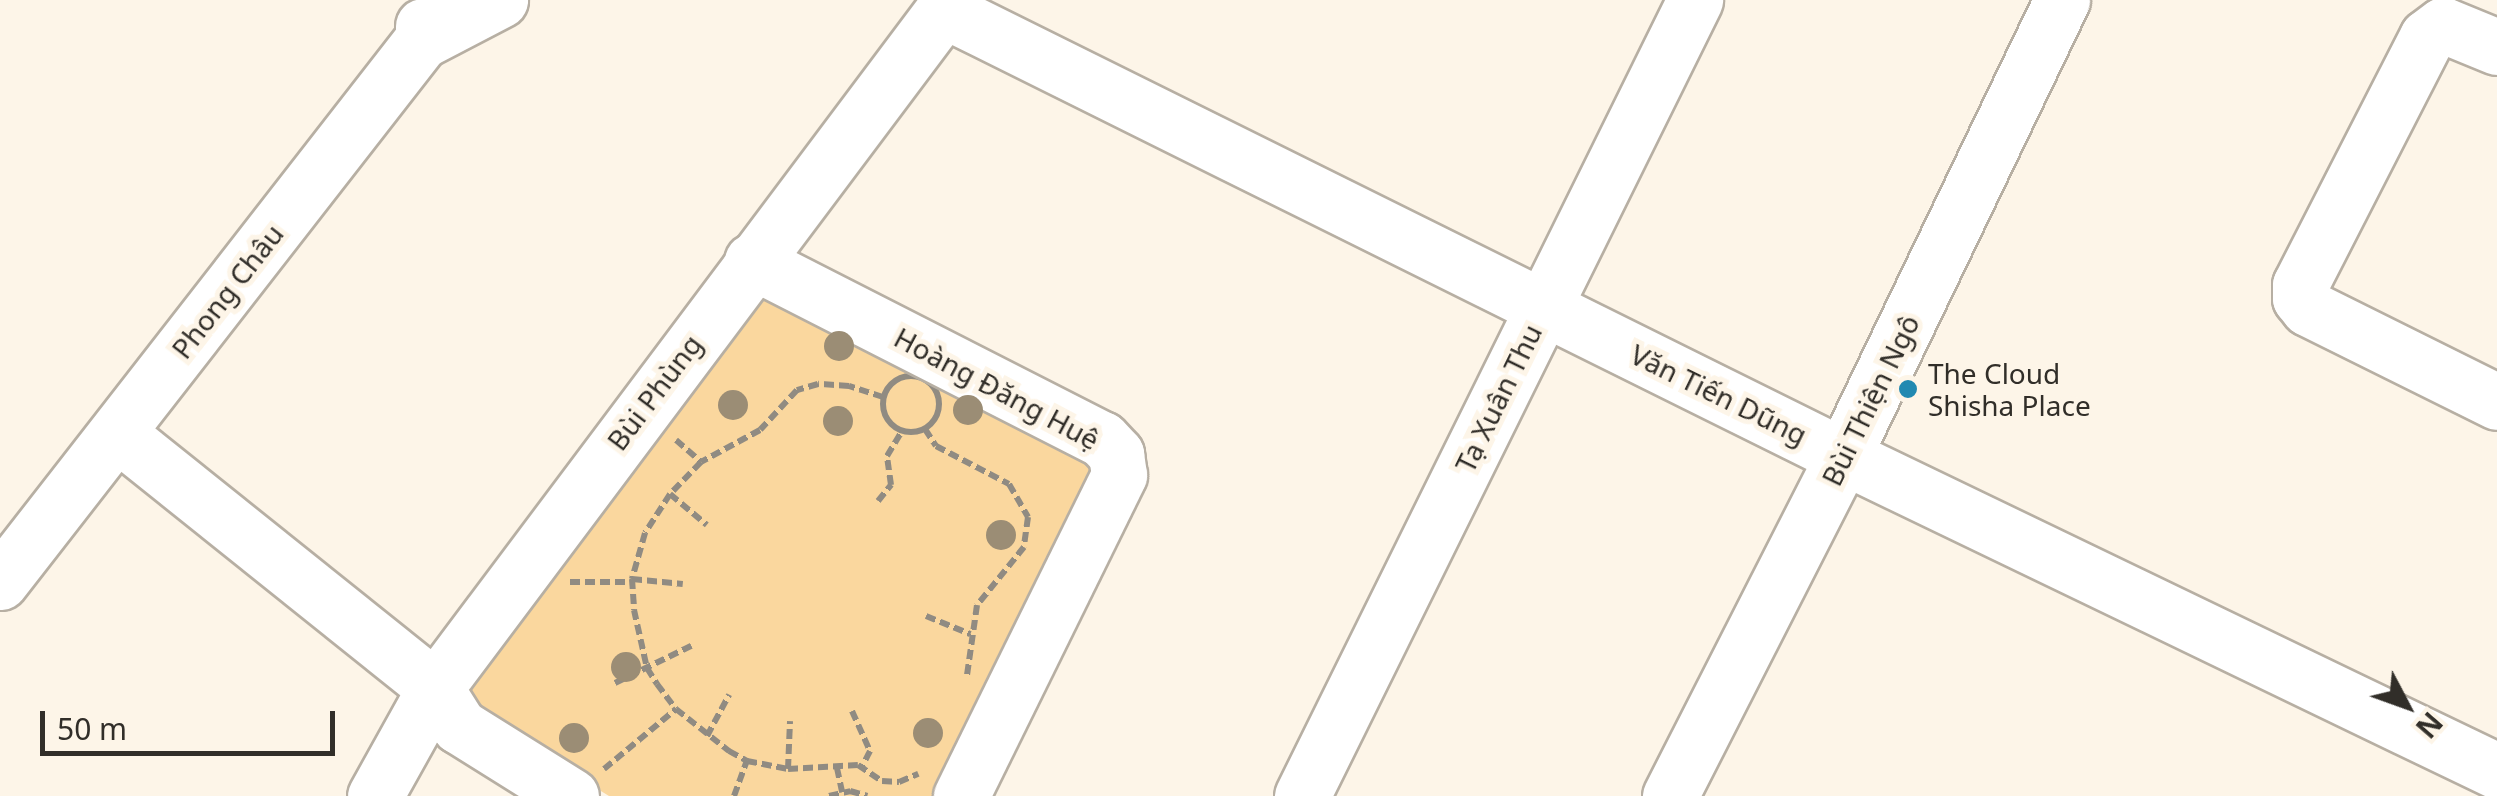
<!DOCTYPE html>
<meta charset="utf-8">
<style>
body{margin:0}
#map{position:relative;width:2497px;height:796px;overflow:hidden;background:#fdf5e8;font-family:"Noto Sans",sans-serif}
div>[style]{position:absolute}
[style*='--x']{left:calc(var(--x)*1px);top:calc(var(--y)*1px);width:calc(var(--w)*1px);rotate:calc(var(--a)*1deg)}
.green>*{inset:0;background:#fad79e}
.path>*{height:6px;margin-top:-3px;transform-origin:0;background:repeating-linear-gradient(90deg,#908b82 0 10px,transparent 0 15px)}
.path>.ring{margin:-3px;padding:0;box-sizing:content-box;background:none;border:6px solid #908b82;border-radius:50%}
.roads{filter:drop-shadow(2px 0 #b7afa3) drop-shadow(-2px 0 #b7afa3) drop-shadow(0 2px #b7afa3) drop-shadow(0 -2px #b7afa3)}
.minor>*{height:55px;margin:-27.5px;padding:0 27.5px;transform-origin:27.5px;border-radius:27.5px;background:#fff}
.major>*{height:55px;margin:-27.5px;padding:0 27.5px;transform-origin:27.5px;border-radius:27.5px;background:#fff}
.trees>*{width:30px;height:30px;margin:-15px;border-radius:50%;background:#9b8d75}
.dots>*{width:28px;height:28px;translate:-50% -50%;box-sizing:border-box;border:5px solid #fdf5e8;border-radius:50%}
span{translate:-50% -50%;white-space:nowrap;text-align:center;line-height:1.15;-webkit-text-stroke:10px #fdf5e8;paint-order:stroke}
.street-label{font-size:28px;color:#312e29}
.poi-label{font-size:28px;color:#312e29}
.left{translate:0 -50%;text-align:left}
.north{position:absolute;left:2357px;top:656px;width:100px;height:100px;-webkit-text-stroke:8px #fdf5e8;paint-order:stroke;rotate:131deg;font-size:28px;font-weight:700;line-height:40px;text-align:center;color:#312e29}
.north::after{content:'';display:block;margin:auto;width:35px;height:45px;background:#312e29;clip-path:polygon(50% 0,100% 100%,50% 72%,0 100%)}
.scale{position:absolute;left:40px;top:711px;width:295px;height:45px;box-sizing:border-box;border:5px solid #312e29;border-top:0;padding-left:12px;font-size:30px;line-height:35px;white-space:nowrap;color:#312e29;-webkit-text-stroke:8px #fdf5e8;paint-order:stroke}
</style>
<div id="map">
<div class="green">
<div style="clip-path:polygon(774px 291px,1073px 440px,1098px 470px,947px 796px,609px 796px,494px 725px,474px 703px,469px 685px,734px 307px)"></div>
</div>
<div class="path">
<div class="ring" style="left:883px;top:376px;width:50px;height:50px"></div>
<div style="--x:883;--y:397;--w:36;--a:-162"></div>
<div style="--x:849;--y:386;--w:31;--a:-176"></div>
<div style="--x:818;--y:384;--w:22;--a:164"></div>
<div style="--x:797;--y:390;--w:54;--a:132.8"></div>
<div style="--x:760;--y:430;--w:67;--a:151.5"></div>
<div style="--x:701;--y:462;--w:45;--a:134.1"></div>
<div style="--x:670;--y:494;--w:46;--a:122.7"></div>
<div style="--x:645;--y:533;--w:48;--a:105.8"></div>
<div style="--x:632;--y:579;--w:31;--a:86"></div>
<div style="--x:634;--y:610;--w:59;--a:77.4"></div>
<div style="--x:647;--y:668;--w:19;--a:58"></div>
<div style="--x:657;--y:684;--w:31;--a:53"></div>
<div style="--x:676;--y:709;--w:68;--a:38.4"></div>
<div style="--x:729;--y:751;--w:21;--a:29"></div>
<div style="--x:747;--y:761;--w:42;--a:11"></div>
<div style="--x:788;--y:769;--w:70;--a:-3.3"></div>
<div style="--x:858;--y:765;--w:29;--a:34"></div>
<div style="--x:882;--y:781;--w:17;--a:3"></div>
<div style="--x:899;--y:782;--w:21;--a:-23"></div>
<div style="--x:925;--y:429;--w:20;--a:57"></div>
<div style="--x:936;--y:446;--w:82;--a:27.5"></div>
<div style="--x:1009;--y:484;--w:38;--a:60"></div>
<div style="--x:1028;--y:517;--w:30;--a:98"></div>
<div style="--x:1024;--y:547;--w:75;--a:129"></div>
<div style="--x:977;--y:605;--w:71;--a:98.1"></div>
<div style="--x:676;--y:440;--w:33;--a:41"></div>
<div style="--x:670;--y:494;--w:48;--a:40"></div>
<div style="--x:878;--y:501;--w:21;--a:-51"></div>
<div style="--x:891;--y:485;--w:29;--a:-98"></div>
<div style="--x:887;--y:456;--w:29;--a:-59"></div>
<div style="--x:632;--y:579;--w:51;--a:5.6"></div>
<div style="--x:570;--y:582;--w:61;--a:0"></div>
<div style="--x:926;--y:616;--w:48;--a:22.2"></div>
<div style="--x:615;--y:683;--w:85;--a:-26"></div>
<div style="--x:852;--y:711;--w:44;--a:65.8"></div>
<div style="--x:870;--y:751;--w:18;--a:117"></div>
<div style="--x:707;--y:736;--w:47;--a:-61.8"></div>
<div style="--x:837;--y:768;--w:25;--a:78"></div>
<div style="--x:604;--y:769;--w:94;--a:-39.8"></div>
<div style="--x:788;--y:769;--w:48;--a:-87.6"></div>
<div style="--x:734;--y:796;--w:37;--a:-70"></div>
<div style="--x:829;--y:796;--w:22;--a:-13"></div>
<div style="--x:850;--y:791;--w:18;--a:16"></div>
</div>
<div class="roads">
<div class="minor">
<div style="--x:944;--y:10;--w:1004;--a:26.39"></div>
<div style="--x:1843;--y:456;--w:726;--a:25.72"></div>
<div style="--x:423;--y:26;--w:14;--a:90"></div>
<div style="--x:423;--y:40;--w:87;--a:-27.5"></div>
<div style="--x:2497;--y:47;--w:58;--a:-157.8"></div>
<div style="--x:2443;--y:25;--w:20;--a:143"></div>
<div style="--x:2427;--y:37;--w:279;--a:117.1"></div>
<div style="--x:2300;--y:285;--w:13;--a:90"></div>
<div style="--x:2300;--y:298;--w:13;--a:51"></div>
<div style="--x:2308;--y:308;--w:211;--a:26.4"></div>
<div style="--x:752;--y:261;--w:393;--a:27"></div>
<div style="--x:1102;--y:439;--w:21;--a:47"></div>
<div style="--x:1116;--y:454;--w:21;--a:82"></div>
<div style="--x:1119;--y:475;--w:358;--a:116.2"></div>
<div style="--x:117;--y:433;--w:408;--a:38.7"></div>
<div style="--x:435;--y:688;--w:45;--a:57.7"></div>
<div style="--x:459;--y:726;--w:132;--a:32"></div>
<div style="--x:375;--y:796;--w:124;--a:-60.9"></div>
<div style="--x:435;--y:688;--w:860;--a:-53.13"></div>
<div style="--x:1302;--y:796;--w:888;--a:-63.72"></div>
<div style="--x:1670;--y:796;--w:381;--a:-63"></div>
<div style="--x:1843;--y:456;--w:506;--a:-64.35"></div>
</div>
<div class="major">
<div style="--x:0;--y:582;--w:738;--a:-52.1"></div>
</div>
</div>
<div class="trees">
<div style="left:839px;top:346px"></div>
<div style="left:733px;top:405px"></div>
<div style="left:968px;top:410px"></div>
<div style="left:838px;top:421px"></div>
<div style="left:1001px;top:535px"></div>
<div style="left:626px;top:667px"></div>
<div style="left:928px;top:733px"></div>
<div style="left:574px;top:738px"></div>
</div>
<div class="dots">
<div style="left:1908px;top:389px;background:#2189b1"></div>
</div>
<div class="street-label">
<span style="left:227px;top:291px;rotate:-52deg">Phong Châu</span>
<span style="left:997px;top:388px;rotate:28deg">Hoàng Đăng Huệ</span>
<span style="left:654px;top:392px;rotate:-53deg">Bùi Phùng</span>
<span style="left:1719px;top:394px;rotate:26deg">Văn Tiến Dũng</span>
<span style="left:1498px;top:398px;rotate:-64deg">Tạ Xuân Thu</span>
<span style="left:1870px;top:400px;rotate:-64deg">Bùi Thiện Ngô</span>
</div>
<div class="poi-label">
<span class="left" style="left:1928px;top:389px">The Cloud<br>Shisha Place</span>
</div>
<div class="north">N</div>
<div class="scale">50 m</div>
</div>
